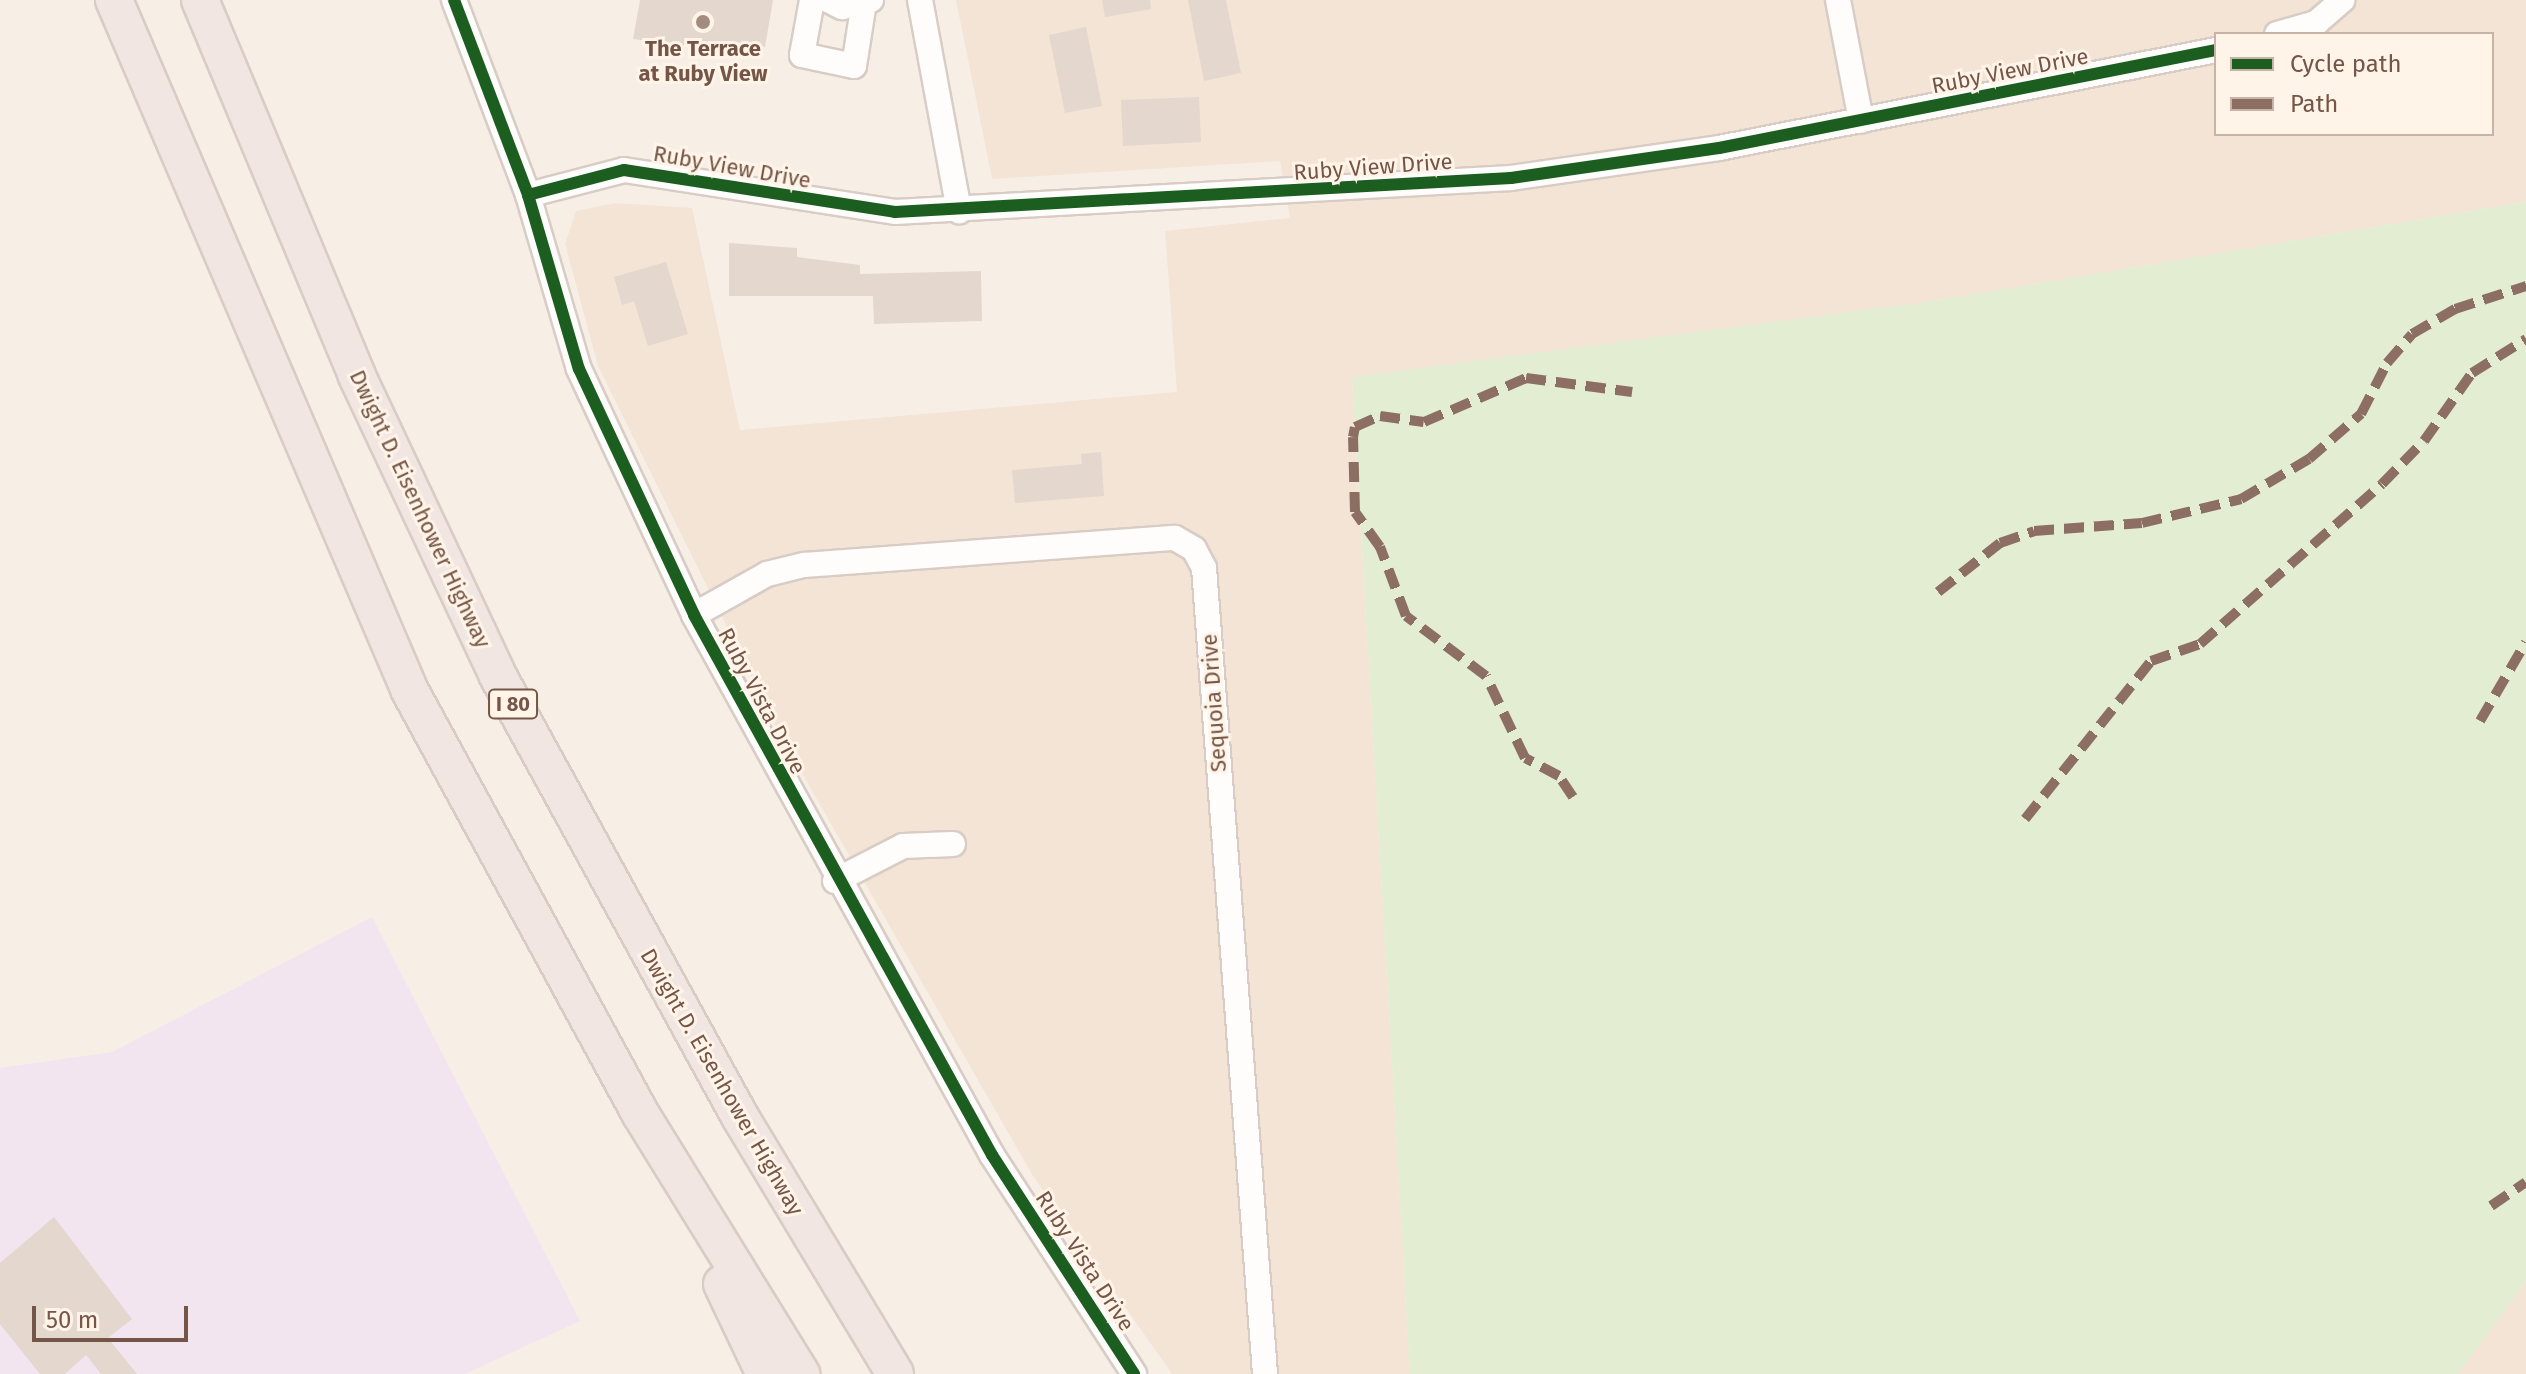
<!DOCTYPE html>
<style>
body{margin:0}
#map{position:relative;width:2526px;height:1374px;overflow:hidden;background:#f7efe6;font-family:"Fira Sans",sans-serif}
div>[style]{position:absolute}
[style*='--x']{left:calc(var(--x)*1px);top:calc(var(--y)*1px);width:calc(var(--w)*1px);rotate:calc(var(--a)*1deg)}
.residential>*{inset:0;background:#f3e4d6}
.education>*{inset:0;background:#f2e5f0}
.green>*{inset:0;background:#e3edd1}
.building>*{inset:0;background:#e3d7ce}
.roads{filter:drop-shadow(2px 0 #d8ccc5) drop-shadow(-2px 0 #d8ccc5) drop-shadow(0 2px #d8ccc5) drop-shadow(0 -2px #d8ccc5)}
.minor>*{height:24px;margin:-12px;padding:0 12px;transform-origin:12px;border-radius:12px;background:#fefdfb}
.highway>*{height:36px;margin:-18px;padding:0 18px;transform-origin:18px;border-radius:18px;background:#f1e6e2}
.quiet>*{height:10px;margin-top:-5px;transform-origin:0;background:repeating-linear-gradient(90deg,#8d6e63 0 20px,transparent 0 30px)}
.cycleway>*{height:12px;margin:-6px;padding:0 6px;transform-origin:6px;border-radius:6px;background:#1b5e20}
.dots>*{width:22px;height:22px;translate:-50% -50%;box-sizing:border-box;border:4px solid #fff4e7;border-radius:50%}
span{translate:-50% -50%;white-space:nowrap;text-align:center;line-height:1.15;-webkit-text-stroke:6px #fff4e7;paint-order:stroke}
.shield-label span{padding:2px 6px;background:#fff4e7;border:2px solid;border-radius:6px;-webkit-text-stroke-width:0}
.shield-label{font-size:20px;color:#755547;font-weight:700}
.poi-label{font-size:22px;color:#755547;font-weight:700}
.street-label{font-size:22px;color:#755547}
.legend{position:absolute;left:2214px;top:32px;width:280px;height:104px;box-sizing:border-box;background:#fff4e7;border:2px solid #c8b4a7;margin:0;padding:10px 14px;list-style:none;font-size:24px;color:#755547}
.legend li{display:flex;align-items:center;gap:16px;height:40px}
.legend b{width:40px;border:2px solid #c8b4a7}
.scale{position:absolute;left:32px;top:1306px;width:156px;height:36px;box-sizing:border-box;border:4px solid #755547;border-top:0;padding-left:10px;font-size:24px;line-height:28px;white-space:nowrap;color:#755547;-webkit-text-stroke:6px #fff4e7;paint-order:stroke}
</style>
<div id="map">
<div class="residential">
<div style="clip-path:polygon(evenodd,956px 0,2526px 0,2526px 202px,1933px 301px,1352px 378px,1410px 1374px,1172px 1374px,1033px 1176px,784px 742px,598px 366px,565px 244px,576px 211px,616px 203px,692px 208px,740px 430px,1177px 392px,1165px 231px,1290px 218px,1280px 161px,992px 179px,956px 0,2216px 34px,2492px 34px,2492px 134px,2216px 134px,2216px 34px)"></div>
<div style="clip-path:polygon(2526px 1281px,2526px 1374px,2458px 1374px)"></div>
</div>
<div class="education">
<div style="clip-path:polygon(372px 917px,580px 1321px,465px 1374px,0 1374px,0 1068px,112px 1052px)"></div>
</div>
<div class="green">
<div style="clip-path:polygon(2526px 202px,2526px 1281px,2458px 1374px,1410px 1374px,1352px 377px,1933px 301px)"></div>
</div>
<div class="building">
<div style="clip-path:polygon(640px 0,773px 0,765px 47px,738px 43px,736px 52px,633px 39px)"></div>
<div style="clip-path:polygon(1102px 0,1150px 0,1151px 9px,1105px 17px)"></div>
<div style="clip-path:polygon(1188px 0,1226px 0,1241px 73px,1204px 81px)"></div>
<div style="clip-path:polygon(1086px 27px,1102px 106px,1065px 113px,1049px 35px)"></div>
<div style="clip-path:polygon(1199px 97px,1201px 142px,1123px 146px,1121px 100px)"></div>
<div style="clip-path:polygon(729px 243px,797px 248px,797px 257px,860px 265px,860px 274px,981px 271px,982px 321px,874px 324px,873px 296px,729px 296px)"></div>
<div style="clip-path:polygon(666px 262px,688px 334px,648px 346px,634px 301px,622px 305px,614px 277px)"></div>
<div style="clip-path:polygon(1101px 452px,1104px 496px,1015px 503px,1012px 470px,1082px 464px,1081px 454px)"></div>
<div style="clip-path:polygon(54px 1217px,132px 1319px,108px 1338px,137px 1374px,101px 1374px,86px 1355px,65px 1374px,40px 1374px,0 1324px,0 1263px)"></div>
</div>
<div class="roads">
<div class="minor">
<div style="--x:454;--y:0;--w:209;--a:69.2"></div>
<div style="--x:528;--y:195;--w:181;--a:73.7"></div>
<div style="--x:579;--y:369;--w:272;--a:64.9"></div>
<div style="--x:694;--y:615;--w:617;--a:61.11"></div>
<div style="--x:992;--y:1155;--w:261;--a:57"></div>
<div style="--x:812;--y:0;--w:56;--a:100.3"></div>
<div style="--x:802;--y:55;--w:53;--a:11.9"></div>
<div style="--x:854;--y:66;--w:65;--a:-81.1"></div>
<div style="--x:828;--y:0;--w:16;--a:27"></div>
<div style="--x:842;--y:7;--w:30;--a:-14"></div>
<div style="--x:920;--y:0;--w:215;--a:79.5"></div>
<div style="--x:1838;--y:0;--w:123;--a:79.2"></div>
<div style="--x:2277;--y:34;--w:41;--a:-15.8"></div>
<div style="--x:2316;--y:23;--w:35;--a:-41"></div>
<div style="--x:528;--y:195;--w:99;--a:-14.6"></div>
<div style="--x:624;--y:170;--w:274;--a:8.8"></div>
<div style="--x:895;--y:212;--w:617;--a:-3.16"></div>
<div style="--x:1511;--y:178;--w:210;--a:-8.2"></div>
<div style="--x:1719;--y:148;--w:507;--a:-11.15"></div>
<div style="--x:694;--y:615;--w:84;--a:-29.3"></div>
<div style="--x:767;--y:574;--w:38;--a:-14"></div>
<div style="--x:804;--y:565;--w:372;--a:-4.2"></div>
<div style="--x:1175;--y:538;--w:22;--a:30"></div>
<div style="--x:1194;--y:549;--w:21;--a:62"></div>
<div style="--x:1204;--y:568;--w:808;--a:85.67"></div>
<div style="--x:835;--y:881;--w:76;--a:-27.2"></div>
<div style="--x:903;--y:846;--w:50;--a:-2.3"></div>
</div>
<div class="highway">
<div style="--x:114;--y:0;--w:752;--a:66.81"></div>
<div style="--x:410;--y:691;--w:481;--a:61.4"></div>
<div style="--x:640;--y:1113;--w:307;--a:58.3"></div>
<div style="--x:200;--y:0;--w:407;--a:67.3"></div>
<div style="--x:357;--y:376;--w:331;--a:64.8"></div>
<div style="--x:498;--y:676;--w:501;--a:61.23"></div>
<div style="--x:739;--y:1115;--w:302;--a:58.9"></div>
<div style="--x:722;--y:1284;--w:100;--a:64.5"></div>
</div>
</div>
<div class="quiet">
<div style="--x:1938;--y:592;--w:79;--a:-38.3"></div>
<div style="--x:2000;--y:543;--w:36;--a:-19"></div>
<div style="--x:2034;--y:531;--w:108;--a:-4.2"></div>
<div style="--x:2142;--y:523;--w:102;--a:-13.6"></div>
<div style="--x:2241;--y:499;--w:79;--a:-30.5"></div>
<div style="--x:2309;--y:459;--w:69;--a:-40.9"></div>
<div style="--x:2361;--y:414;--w:57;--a:-63"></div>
<div style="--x:2387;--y:363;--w:38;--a:-49"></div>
<div style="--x:2412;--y:334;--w:50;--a:-30.2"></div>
<div style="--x:2455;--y:309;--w:75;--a:-17.9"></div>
<div style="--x:2480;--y:721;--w:91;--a:-59.8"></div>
<div style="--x:1573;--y:797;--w:25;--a:-124"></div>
<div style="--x:1559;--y:776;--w:38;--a:-152"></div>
<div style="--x:1525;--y:758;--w:91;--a:-115.4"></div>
<div style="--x:1486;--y:676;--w:100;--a:-143.1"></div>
<div style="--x:1406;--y:616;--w:74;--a:-110.6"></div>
<div style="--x:1380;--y:547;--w:43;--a:-125.5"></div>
<div style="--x:1355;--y:512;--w:75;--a:-91.5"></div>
<div style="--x:1353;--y:437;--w:10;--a:-79"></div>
<div style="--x:1355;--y:427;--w:27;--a:-24"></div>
<div style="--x:1380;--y:416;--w:44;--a:7.8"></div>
<div style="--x:1424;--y:422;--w:111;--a:-23.3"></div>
<div style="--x:1526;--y:378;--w:107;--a:7.5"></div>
<div style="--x:2025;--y:819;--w:202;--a:-51.4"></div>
<div style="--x:2151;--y:661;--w:52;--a:-19.1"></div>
<div style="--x:2200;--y:644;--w:242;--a:-41.3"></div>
<div style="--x:2382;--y:484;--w:60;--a:-45.7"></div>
<div style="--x:2424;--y:441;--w:83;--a:-54.8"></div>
<div style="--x:2472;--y:373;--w:64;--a:-32.2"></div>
<div style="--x:2491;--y:1206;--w:42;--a:-34.4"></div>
</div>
<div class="cycleway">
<div style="--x:454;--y:0;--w:209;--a:69.2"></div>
<div style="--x:528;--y:195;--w:181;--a:73.7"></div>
<div style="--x:579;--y:369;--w:272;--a:64.9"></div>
<div style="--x:694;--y:615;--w:617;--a:61.11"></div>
<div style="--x:992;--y:1155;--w:261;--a:57"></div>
<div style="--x:528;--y:195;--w:99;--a:-14.6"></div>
<div style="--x:624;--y:170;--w:274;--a:8.8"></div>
<div style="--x:895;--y:212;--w:617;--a:-3.16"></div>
<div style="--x:1511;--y:178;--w:210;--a:-8.2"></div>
<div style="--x:1719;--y:148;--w:507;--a:-11.15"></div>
</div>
<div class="dots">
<div style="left:703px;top:22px;background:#a28b7f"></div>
</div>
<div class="shield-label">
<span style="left:513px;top:704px">I 80</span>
</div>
<div class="poi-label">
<span style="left:703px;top:61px">The Terrace<br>at Ruby View</span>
</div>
<div class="street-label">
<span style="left:2010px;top:71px;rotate:-11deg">Ruby View Drive</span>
<span style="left:732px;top:167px;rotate:10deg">Ruby View Drive</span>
<span style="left:1373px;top:167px;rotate:-4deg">Ruby View Drive</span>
<span style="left:420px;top:509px;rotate:65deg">Dwight D. Eisenhower Highway</span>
<span style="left:762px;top:701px;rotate:62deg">Ruby Vista Drive</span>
<span style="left:1214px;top:703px;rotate:-94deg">Sequoia Drive</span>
<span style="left:722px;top:1082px;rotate:60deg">Dwight D. Eisenhower Highway</span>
<span style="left:1085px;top:1261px;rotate:57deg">Ruby Vista Drive</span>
</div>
<ul class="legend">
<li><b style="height:10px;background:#1b5e20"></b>Cycle path</li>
<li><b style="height:10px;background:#8d6e63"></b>Path</li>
</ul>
<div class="scale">50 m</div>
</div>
